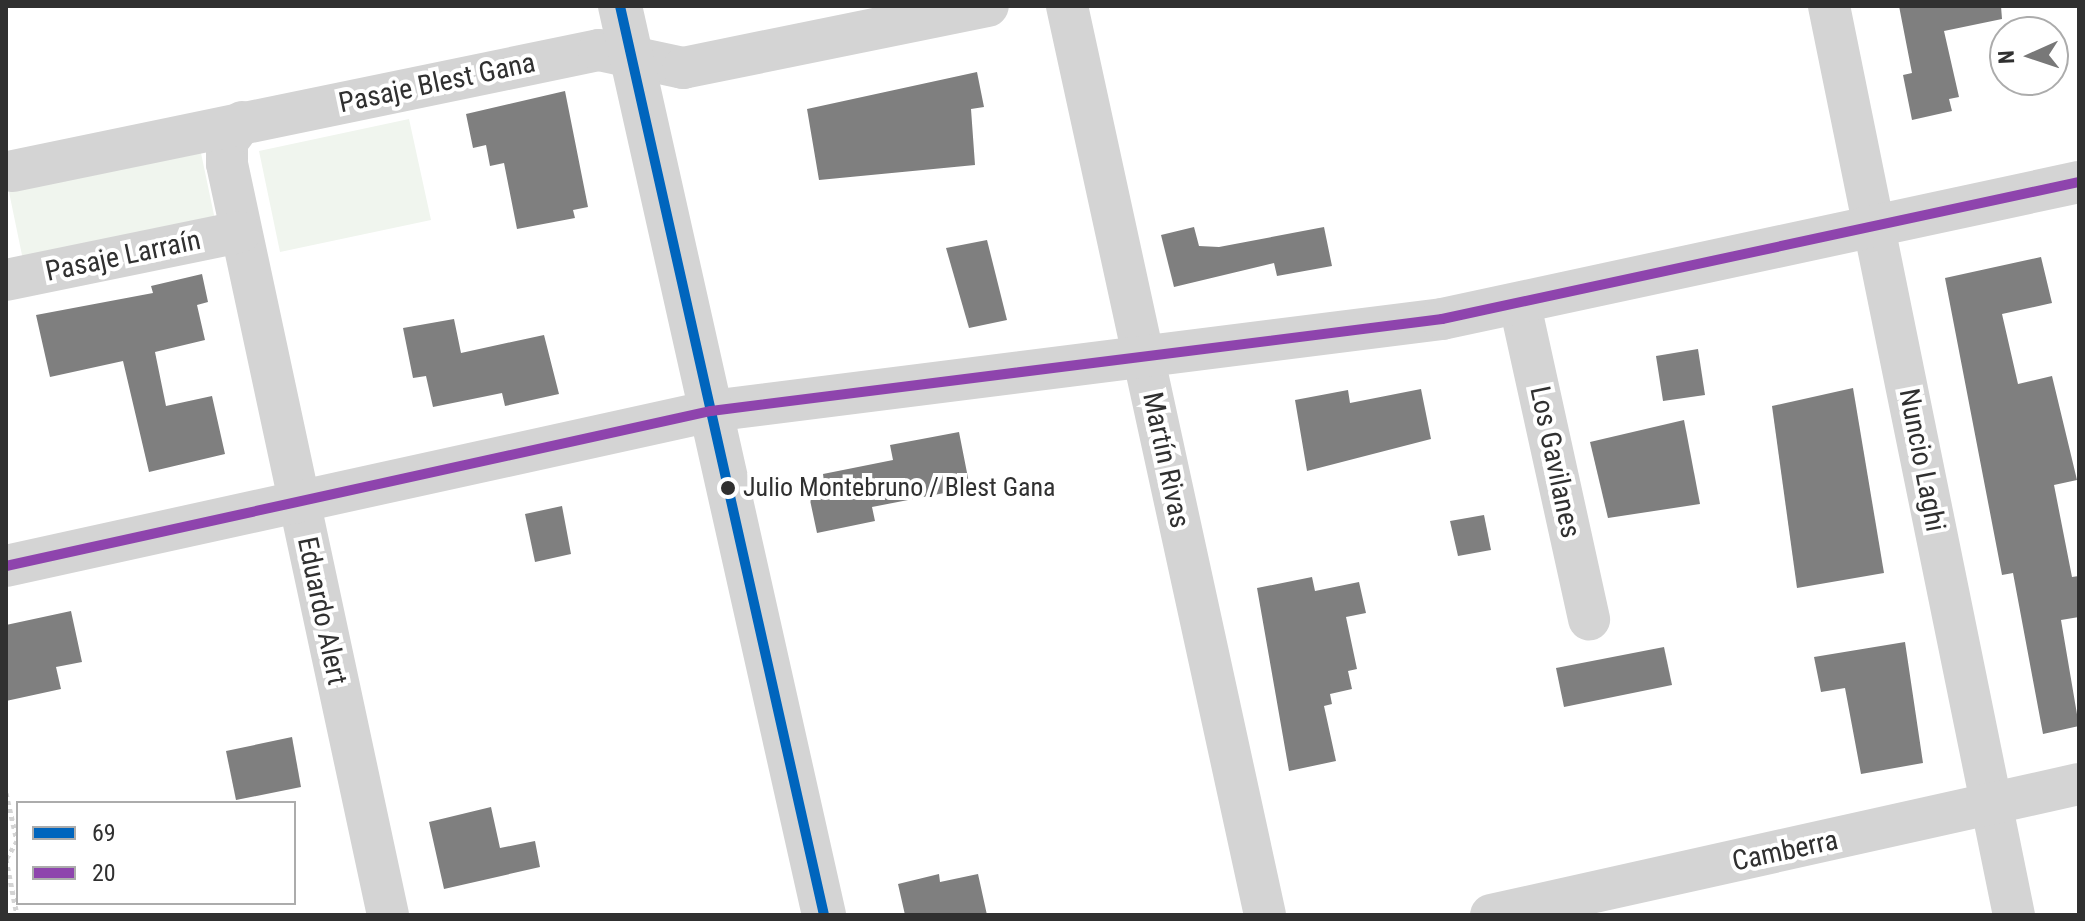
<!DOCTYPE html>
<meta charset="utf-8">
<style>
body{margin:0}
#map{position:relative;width:2085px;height:921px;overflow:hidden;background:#fff;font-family:"Roboto Condensed",sans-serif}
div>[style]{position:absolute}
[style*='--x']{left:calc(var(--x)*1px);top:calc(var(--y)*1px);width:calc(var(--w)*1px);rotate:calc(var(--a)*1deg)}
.green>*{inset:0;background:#f0f5ee}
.building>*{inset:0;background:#7f7f7f}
.path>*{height:5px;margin-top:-2.5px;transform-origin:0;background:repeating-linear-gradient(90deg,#d4d4d4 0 4px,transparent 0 8px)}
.minor>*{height:42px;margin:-21px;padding:0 21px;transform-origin:21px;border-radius:21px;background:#d4d4d4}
.tertiary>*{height:44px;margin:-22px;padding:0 22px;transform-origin:22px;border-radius:22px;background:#d4d4d4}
.bus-1>*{height:10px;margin:-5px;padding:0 5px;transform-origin:5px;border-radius:5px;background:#0065bd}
.bus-2>*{height:10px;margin:-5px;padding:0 5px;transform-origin:5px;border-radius:5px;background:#8e44ad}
.dots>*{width:22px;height:22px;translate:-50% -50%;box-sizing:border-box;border:4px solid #fff;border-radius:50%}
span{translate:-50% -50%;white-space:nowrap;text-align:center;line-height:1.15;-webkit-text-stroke:8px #fff;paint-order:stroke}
.bus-label{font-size:26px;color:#303030}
.left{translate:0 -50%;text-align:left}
.street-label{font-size:28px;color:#303030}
.frame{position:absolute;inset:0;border:8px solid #303030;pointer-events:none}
.legend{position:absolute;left:16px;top:801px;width:280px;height:104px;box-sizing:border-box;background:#fff;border:2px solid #acacac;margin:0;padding:10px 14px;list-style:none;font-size:24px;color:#303030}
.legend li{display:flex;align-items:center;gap:16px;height:40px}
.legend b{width:40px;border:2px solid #acacac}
.north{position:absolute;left:1989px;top:16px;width:80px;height:80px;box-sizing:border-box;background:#fff;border:2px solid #acacac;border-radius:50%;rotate:267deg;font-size:22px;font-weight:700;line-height:32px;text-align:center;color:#303030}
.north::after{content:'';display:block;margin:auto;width:28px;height:36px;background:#787878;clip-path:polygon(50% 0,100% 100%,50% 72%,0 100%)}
</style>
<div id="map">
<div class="green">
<div style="clip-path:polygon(409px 119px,431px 220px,280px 252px,259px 151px)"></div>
<div style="clip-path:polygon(201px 153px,215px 220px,23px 260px,9px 192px)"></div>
</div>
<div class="building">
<div style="clip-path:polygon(1899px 6px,2001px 6px,2002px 19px,1944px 31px,1959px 97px,1949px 99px,1952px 111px,1912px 120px,1903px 75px,1912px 73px)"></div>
<div style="clip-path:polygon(977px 72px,984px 107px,971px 109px,975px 165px,819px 180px,807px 109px)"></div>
<div style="clip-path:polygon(565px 91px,588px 207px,573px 210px,575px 218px,517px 229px,504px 163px,490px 166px,486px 145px,473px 148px,466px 114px)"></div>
<div style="clip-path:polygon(1194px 227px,1199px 246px,1219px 247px,1324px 227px,1332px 266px,1277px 276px,1274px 263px,1174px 287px,1161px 235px)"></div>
<div style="clip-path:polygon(987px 240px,1007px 320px,969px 328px,946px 248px)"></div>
<div style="clip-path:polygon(2041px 257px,2052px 303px,2002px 314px,2018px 384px,2052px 376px,2077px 480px,2054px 485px,2072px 577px,2079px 576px,2079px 617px,2061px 620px,2079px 726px,2043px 734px,2013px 573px,2002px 575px,1945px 278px)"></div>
<div style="clip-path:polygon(202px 274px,208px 302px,197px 305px,205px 340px,155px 352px,166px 406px,212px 396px,225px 454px,149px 472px,123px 361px,50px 377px,36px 315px,153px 293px,151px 286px)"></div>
<div style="clip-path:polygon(454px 319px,461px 353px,544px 335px,559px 394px,505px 406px,502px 393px,433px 407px,426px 376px,413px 378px,403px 328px)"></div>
<div style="clip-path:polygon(1698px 349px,1705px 395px,1663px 401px,1656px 356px)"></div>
<div style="clip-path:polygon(1853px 388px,1884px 573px,1797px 588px,1772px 406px)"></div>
<div style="clip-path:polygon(1421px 389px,1431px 439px,1307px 471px,1295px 400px,1348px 390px,1350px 403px)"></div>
<div style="clip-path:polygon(1684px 420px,1700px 504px,1608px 518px,1590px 442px)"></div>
<div style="clip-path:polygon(959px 432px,970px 488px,872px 507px,875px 521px,817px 533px,807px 486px,824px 482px,823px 474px,893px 460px,890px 445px)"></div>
<div style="clip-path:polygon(562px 506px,571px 554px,535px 562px,525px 514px)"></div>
<div style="clip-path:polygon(1484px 515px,1491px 550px,1458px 556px,1450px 521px)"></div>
<div style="clip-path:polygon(1312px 577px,1315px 591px,1359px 582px,1366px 613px,1346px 617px,1357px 669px,1348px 671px,1352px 689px,1330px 694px,1332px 704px,1324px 706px,1336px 761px,1289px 771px,1257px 588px)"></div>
<div style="clip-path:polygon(71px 611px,82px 662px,56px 667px,61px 689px,6px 701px,6px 625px)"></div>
<div style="clip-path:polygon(1905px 642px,1923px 763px,1861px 774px,1845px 688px,1821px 692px,1814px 657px)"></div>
<div style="clip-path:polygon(1664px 647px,1672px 685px,1564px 707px,1556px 668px)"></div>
<div style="clip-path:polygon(292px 737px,301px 787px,236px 800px,226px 751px)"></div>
<div style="clip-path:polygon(491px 807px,500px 848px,535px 841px,540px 867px,444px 889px,429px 822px)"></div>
<div style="clip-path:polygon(939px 874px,940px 882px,978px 874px,987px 915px,905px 915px,898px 884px)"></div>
</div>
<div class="path">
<div style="--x:6;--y:793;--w:49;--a:77.1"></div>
<div style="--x:17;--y:841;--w:21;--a:121"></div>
<div style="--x:6;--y:859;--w:57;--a:78.9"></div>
</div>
<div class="minor">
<div style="--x:1067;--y:6;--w:930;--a:77.71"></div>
<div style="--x:1829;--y:6;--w:928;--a:78.5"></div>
<div style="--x:242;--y:122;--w:25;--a:127"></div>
<div style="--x:227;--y:142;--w:22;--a:90"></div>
<div style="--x:227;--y:164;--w:768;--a:77.9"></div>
<div style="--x:13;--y:171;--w:598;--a:-11.67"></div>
<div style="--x:599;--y:50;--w:86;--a:12.1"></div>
<div style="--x:683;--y:68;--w:311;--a:-11.5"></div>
<div style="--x:6;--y:280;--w:239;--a:-11.6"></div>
<div style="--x:1520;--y:305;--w:322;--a:77.6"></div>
<div style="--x:6;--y:566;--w:722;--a:-12.4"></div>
<div style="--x:711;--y:411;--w:737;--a:-7.17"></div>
<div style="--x:1442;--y:319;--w:652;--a:-12.14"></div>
<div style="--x:1491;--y:915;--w:602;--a:-12.56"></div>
</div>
<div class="tertiary">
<div style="--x:620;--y:6;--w:932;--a:77.35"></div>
</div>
<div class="bus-1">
<div style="--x:620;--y:6;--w:932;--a:77.35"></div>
</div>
<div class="bus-2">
<div style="--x:6;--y:566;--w:722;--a:-12.4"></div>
<div style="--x:711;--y:411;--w:737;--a:-7.17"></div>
<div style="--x:1442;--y:319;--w:652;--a:-12.14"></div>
</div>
<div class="dots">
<div style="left:728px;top:488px;background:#303030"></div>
</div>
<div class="bus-label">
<span class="left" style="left:743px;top:488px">Julio Montebruno / Blest Gana</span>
</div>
<div class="street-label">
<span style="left:437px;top:83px;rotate:-12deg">Pasaje Blest Gana</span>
<span style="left:123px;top:256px;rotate:-12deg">Pasaje Larraín</span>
<span style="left:1166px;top:460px;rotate:78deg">Martín Rivas</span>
<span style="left:1922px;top:460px;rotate:79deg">Nuncio Laghi</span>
<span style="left:1555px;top:462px;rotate:78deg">Los Gavilanes</span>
<span style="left:322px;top:611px;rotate:78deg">Eduardo Alert</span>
<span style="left:1785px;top:851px;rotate:-12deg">Camberra</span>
</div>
<div class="frame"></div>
<ul class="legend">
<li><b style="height:10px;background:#0065bd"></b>69</li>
<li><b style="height:10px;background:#8e44ad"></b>20</li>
</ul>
<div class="north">N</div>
</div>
